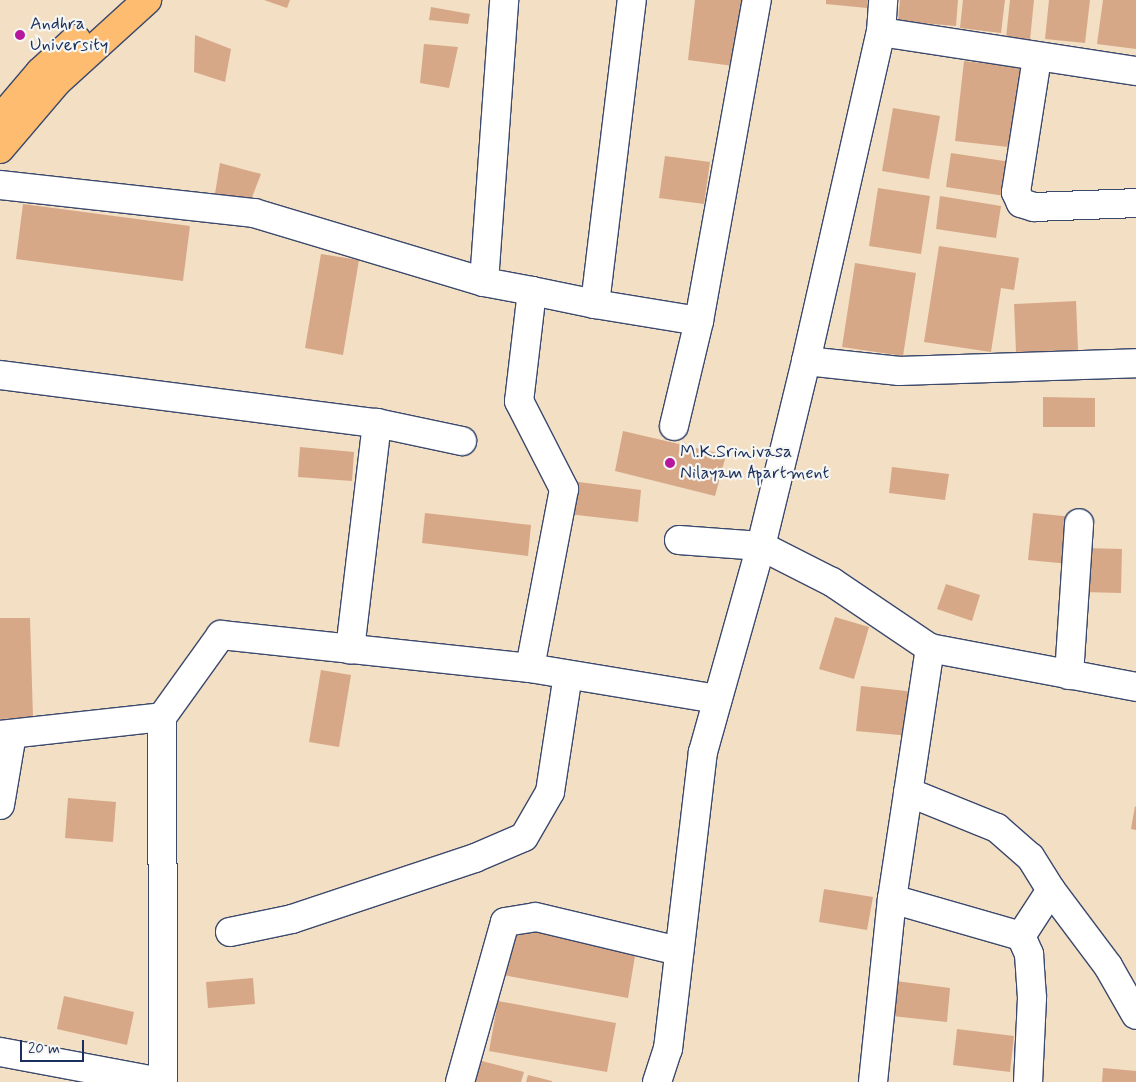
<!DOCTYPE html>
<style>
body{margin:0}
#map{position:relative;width:1136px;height:1082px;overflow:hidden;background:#f3dfc4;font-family:Mynerve,sans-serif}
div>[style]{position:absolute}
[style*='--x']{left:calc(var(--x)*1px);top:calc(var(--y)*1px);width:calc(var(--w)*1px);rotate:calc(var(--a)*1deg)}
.building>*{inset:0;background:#d7a888}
.roads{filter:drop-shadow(1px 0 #3b496d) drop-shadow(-1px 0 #3b496d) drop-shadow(0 1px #3b496d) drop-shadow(0 -1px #3b496d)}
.minor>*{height:28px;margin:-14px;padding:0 14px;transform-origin:14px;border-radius:14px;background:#fff}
.major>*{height:28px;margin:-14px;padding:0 14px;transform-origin:14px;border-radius:14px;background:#febc70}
.dots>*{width:14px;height:14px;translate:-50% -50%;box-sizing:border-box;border:2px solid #f6f6f2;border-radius:50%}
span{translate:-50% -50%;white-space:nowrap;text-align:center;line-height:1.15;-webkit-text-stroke:4.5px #f6f6f2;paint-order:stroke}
.poi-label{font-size:18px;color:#1b2f5e}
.left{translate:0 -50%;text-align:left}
.scale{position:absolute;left:20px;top:1040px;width:64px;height:22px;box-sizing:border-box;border:2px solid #1b2f5e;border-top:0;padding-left:6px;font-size:15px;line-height:18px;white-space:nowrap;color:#1b2f5e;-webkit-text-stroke:4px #f6f6f2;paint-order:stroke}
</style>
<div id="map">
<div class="building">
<div style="clip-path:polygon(264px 0,290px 0,287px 8px)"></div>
<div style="clip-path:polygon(695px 0,750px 0,741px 67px,688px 60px)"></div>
<div style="clip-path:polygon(826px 0,868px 0,867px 8px,826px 4px)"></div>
<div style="clip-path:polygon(900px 0,958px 0,956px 26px,898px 21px)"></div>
<div style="clip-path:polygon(963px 0,1005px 0,1001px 33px,960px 28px)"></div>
<div style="clip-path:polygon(1010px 0,1034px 0,1030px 40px,1006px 38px)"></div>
<div style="clip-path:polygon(1049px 0,1090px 0,1085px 43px,1045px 39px)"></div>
<div style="clip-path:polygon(1103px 0,1136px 0,1136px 49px,1097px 44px)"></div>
<div style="clip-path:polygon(431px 7px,470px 14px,468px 24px,429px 20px)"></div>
<div style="clip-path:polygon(195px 35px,231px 49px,225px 82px,194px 72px)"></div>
<div style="clip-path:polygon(424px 44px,458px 47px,449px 88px,420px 83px)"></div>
<div style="clip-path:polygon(964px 61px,1026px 68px,1017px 148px,955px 141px)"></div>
<div style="clip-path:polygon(893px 108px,940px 116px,929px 179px,882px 171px)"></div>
<div style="clip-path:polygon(951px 153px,1011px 162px,1005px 196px,946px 187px)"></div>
<div style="clip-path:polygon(665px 156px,710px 162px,704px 204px,659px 198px)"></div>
<div style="clip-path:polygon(220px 163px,261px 174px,249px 205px,214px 200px)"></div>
<div style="clip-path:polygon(878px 188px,930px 196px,921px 254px,869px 246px)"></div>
<div style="clip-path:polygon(940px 196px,1001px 206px,996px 238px,936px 229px)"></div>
<div style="clip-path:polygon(23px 204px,190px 226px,183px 281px,16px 259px)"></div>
<div style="clip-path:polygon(939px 246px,1019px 258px,1014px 290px,1001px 288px,991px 352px,924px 342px)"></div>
<div style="clip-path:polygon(321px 254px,359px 260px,343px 355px,305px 348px)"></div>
<div style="clip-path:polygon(855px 263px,916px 273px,903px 356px,842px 347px)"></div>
<div style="clip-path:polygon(1076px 301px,1078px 350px,1016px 352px,1014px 304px)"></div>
<div style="clip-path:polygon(1043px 397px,1095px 398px,1095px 427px,1043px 427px)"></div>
<div style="clip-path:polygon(623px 431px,726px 455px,715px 496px,615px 471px)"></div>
<div style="clip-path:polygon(300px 447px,354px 452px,352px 481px,298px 477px)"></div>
<div style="clip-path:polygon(892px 467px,949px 474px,945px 500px,889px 493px)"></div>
<div style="clip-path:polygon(571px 481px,641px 490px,638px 522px,568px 514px)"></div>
<div style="clip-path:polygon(425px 513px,531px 525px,528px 556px,422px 543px)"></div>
<div style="clip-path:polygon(1033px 513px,1073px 517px,1069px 564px,1028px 560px)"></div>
<div style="clip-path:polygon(1084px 548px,1122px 549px,1121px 593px,1083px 592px)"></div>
<div style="clip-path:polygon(946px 584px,980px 595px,972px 621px,937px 609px)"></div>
<div style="clip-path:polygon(835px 617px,869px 627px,854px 679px,819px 669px)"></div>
<div style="clip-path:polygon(0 618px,30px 618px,33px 718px,0 719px)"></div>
<div style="clip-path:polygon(321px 670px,351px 675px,339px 747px,309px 742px)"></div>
<div style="clip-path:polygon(861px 686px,915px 692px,911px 736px,856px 731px)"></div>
<div style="clip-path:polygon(68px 798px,116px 802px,113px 842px,65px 838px)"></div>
<div style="clip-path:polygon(1135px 806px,1136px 807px,1136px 830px,1131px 829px)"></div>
<div style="clip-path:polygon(824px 889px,873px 897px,867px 930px,819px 922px)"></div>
<div style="clip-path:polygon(512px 927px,636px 950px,628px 998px,503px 975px)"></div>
<div style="clip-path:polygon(253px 978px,255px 1004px,208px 1008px,206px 982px)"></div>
<div style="clip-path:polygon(896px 981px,950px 988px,947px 1022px,892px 1016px)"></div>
<div style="clip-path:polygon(64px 996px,134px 1012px,127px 1045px,57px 1029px)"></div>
<div style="clip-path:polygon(498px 1001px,616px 1023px,607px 1072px,489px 1051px)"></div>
<div style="clip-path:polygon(957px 1029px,1014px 1036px,1010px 1072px,953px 1065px)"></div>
<div style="clip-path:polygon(474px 1059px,524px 1072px,521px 1082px,468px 1082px)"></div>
<div style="clip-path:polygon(1103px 1068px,1136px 1071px,1136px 1082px,1102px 1082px)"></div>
<div style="clip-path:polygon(528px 1075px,552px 1081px,552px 1082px,526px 1082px)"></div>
</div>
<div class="roads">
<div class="minor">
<div style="--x:881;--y:32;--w:258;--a:8.7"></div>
<div style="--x:1037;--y:58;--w:136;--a:98.9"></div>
<div style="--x:1016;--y:192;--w:12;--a:66"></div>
<div style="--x:1021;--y:203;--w:14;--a:17"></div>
<div style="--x:1034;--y:207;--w:102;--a:-2.2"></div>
<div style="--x:0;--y:185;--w:256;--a:6.3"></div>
<div style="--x:254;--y:213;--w:240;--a:16.7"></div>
<div style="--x:484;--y:282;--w:49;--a:10.6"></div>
<div style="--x:532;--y:291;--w:111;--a:96.7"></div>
<div style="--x:519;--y:401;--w:99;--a:62.9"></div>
<div style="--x:564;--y:489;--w:182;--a:100.8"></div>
<div style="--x:484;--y:282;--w:283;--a:-85.9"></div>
<div style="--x:532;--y:291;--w:64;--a:11.7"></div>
<div style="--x:595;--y:304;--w:306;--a:-83.1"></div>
<div style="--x:595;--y:304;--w:105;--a:9.3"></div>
<div style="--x:699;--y:321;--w:326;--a:-79.8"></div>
<div style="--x:806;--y:361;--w:94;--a:6.1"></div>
<div style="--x:899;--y:371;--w:237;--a:-1.9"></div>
<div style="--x:0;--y:375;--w:380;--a:7.3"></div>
<div style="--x:377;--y:423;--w:228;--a:96.8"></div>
<div style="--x:377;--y:423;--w:87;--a:12"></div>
<div style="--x:674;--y:426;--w:108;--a:-76.6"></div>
<div style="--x:679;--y:540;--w:82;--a:4.2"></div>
<div style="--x:761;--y:546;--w:80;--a:26.9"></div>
<div style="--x:832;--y:582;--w:118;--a:34"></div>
<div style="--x:930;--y:648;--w:210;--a:10.7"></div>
<div style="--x:1069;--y:675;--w:152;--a:-86.2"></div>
<div style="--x:162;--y:717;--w:365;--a:89.8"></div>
<div style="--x:0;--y:735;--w:163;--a:-6.3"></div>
<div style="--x:162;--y:717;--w:101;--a:-54.3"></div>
<div style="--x:221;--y:635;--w:311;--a:6.1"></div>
<div style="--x:530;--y:668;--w:190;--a:9.4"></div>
<div style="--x:0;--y:805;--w:72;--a:-80.4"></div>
<div style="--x:1051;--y:890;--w:95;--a:53.1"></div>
<div style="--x:1108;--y:966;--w:56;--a:60.3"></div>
<div style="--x:892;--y:899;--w:134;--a:16"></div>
<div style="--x:1021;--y:936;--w:55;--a:-56.9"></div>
<div style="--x:1051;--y:890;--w:39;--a:-122"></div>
<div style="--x:1030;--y:857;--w:44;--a:-138.7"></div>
<div style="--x:997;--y:828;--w:96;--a:-158"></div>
<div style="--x:230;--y:932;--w:63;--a:-11.8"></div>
<div style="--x:292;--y:919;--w:193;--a:-18.4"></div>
<div style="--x:475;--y:858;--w:53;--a:-23.2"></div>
<div style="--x:524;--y:837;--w:52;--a:-60"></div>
<div style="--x:550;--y:792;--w:118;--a:-81.3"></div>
<div style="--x:1021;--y:936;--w:20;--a:66"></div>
<div style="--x:1029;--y:954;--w:44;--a:86.1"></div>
<div style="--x:1032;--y:998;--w:84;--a:92.7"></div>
<div style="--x:0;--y:1052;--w:163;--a:10.6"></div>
<div style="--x:460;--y:1082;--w:166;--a:-74.3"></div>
<div style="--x:505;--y:922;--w:31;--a:-9"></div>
<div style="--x:536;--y:917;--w:147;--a:13.4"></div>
<div style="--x:657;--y:1082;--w:35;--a:-72"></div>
<div style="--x:668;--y:1049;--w:299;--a:-83.3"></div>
<div style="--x:703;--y:752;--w:214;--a:-74.3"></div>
<div style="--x:761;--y:546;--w:190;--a:-76.3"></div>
<div style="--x:806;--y:361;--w:337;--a:-77.2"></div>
<div style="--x:881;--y:32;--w:32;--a:-86"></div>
<div style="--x:873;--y:1082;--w:184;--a:-84.1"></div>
<div style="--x:892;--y:899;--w:254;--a:-81.4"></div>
</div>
<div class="major">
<div style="--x:0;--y:119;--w:62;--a:-49.6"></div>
<div style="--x:40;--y:72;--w:49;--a:-42.5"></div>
<div style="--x:0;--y:149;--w:88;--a:-49.6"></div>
<div style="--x:57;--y:82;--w:122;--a:-42.3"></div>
</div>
</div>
<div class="dots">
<div style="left:20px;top:35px;background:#b5179e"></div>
<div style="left:670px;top:463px;background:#b5179e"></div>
</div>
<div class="poi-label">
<span class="left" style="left:30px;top:35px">Andhra<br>University</span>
<span class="left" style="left:680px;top:463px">M.K.Srinivasa<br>Nilayam Apartment</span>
</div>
<div class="scale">20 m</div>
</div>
